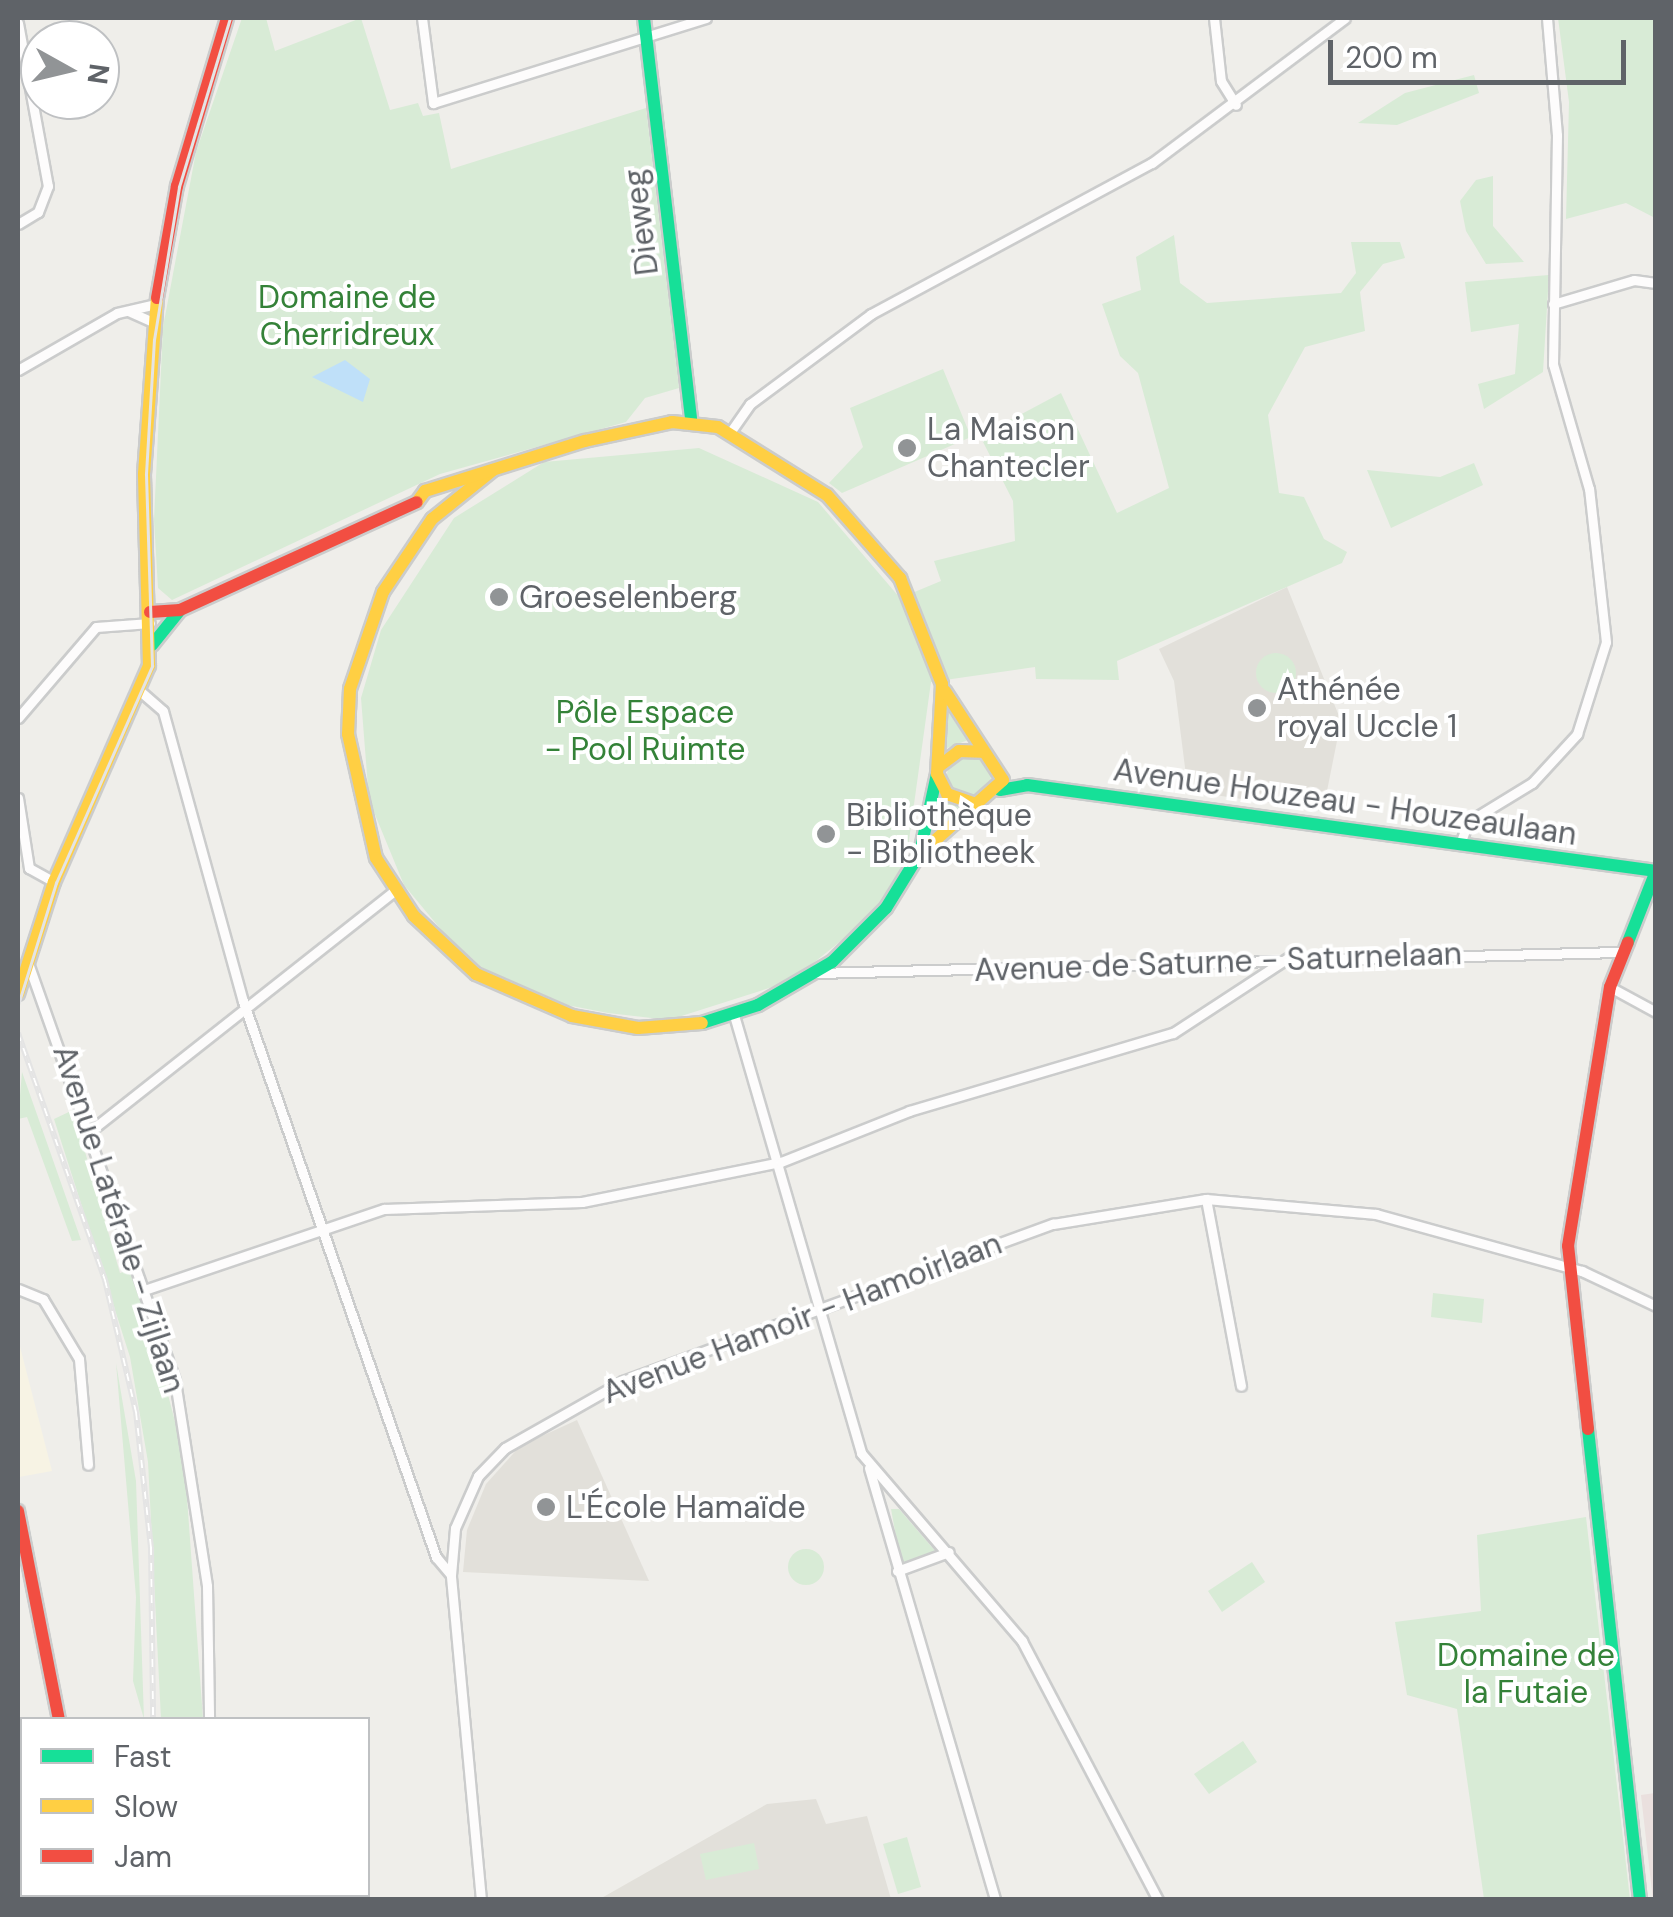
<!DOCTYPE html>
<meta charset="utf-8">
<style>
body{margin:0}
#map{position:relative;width:1673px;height:1917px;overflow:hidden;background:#efeeea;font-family:"DM Sans",sans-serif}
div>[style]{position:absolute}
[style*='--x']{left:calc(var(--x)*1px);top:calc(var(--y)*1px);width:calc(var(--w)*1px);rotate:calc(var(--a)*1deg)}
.commercial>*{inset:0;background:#f7f3e4}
.education>*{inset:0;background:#e2e0da}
.medical>*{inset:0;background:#eae0de}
.green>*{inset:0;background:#d8ebd6}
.round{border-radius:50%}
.water>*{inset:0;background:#bfe0f9}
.roads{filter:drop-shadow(2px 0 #cbcccc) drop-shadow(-2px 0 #cbcccc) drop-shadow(0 2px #cbcccc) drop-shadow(0 -2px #cbcccc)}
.street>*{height:9px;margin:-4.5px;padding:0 4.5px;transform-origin:4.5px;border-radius:4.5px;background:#fdfcfc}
.fast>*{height:12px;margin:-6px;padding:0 6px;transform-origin:6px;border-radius:6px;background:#16e098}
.slow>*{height:12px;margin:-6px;padding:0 6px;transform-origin:6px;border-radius:6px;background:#ffcf43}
.jam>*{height:12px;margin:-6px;padding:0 6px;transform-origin:6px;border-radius:6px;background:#f24e42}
.tram>*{height:2.5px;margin:-1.25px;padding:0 1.25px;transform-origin:1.25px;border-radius:1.25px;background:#e4e4e4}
.rail>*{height:6px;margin-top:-3px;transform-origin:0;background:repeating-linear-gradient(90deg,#fff 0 8px,#e4e4e4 0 16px);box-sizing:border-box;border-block:2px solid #e4e4e4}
.dots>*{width:28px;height:28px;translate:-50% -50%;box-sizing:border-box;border:5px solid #fff;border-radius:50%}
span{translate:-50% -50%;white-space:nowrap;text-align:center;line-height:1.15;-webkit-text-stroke:8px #fff;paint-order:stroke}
.street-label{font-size:32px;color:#5f6368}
.park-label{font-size:32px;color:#348238}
.poi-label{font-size:32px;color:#5f6368}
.left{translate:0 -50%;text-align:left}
.frame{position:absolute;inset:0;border:20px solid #5f6368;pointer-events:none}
.legend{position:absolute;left:20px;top:1717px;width:350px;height:180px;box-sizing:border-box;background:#fff;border:2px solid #bfc1c3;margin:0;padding:12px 18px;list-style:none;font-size:30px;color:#5f6368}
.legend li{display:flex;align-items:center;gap:20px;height:50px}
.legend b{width:50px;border:2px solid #bfc1c3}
.north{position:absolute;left:20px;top:20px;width:100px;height:100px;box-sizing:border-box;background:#fff;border:2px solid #bfc1c3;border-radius:50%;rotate:98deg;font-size:28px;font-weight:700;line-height:40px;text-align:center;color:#5f6368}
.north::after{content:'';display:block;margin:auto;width:35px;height:45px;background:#919496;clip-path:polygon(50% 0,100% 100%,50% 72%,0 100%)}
.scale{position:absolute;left:1328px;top:40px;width:298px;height:45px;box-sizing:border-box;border:5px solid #5f6368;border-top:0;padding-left:12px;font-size:30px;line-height:35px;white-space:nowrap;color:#5f6368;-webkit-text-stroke:8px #fff;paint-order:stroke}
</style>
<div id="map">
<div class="commercial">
<div style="clip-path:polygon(18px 1339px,52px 1471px,19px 1477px,18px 1472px)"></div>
</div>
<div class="education">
<div style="clip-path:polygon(1287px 587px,1341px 721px,1323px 811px,1188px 791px,1174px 681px,1159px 649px)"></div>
<div style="clip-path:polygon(577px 1420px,649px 1581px,463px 1572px,467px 1530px,486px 1484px,520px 1446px)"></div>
<div style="clip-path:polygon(816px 1799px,826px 1824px,867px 1816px,891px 1899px,598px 1900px,767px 1804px)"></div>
</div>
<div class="medical">
<div style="clip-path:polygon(1655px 1793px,1656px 1899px,1653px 1900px,1641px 1795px)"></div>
</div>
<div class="green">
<div style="clip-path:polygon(242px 18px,266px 18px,275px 51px,361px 18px,390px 110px,418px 103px,423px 116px,439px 113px,451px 169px,646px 108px,679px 388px,645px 398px,626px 422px,440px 474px,172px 600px,158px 588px,154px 520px,163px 327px,196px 152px)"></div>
<div style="clip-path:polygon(1558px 18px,1655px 18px,1655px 218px,1626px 203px,1566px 219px,1569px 102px)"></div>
<div style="clip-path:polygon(1474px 75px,1479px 93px,1397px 125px,1358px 123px,1405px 93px)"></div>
<div style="clip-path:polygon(1493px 176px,1493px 226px,1524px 262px,1486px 264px,1466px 231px,1460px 201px,1476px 180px)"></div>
<div style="clip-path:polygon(1174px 235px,1180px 283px,1207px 303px,1341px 293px,1356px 273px,1351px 242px,1400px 242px,1405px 258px,1383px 264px,1360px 292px,1365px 331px,1305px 347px,1268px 415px,1279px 493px,1304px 497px,1324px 539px,1347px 552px,1342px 563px,1117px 661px,1119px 680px,1036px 679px,1035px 667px,931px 682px,905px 869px,878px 911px,791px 981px,669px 1020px,608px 1013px,546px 1001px,487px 972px,443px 932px,404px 885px,369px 800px,361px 698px,381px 630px,454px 518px,544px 462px,699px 448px,818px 502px,900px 598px,941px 581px,934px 561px,1015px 541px,1013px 501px,980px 436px,1061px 393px,1117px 513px,1169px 488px,1138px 373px,1120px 356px,1102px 304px,1141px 290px,1136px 257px)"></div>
<div style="clip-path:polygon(1549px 275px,1543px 372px,1484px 409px,1478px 384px,1515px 374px,1519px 324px,1471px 332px,1465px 282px)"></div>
<div style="clip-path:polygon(943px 369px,971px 437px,842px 493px,829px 483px,863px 447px,850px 408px)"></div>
<div style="clip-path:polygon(1474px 463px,1483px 485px,1391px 528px,1367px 470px,1440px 477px)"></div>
<div class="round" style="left:1256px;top:653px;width:40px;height:40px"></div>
<div style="clip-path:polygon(948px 712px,968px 740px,942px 750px,947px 713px)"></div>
<div class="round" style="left:947px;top:754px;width:44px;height:44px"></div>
<div style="clip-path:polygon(934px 785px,961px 808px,928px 834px)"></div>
<div style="clip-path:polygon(22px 1072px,40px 1123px,81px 1240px,72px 1241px,27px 1117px,18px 1119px)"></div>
<div style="clip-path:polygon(73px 1110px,120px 1273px,135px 1268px,184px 1456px,203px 1719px,161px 1719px,148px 1462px,130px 1357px,54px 1119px)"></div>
<div style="clip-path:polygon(1433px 1293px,1484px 1299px,1482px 1323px,1431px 1317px)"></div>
<div style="clip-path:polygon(116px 1363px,136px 1481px,144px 1719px,133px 1681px,136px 1597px)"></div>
<div style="clip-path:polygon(891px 1509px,899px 1509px,937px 1553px,901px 1564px)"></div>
<div style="clip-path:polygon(1586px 1517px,1630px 1899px,1484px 1899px,1457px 1709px,1407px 1695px,1395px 1622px,1481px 1611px,1477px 1535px)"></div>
<div class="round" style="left:788px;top:1549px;width:36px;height:36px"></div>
<div style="clip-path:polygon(1252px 1562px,1265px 1582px,1222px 1612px,1208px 1591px)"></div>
<div style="clip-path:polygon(1243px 1741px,1257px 1762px,1209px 1794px,1194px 1774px)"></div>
<div style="clip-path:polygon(907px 1837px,921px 1887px,898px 1894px,883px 1844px)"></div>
<div style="clip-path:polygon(754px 1843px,759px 1869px,706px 1880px,700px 1854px)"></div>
</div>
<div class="water">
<div style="clip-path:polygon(345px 360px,370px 379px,363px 402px,312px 377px)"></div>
</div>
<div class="roads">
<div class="street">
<div style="--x:422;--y:18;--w:86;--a:82.6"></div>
<div style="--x:433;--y:103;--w:286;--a:-17.3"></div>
<div style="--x:1214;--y:18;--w:63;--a:83.7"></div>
<div style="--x:1221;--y:81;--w:28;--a:58"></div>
<div style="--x:18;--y:23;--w:166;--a:79.6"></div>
<div style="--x:48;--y:186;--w:28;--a:111"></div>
<div style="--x:38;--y:212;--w:23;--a:149"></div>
<div style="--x:1553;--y:304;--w:84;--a:-16.5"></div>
<div style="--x:1634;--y:280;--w:22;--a:8"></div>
<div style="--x:128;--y:311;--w:27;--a:24"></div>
<div style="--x:18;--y:370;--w:114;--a:-29.9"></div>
<div style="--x:117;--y:313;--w:40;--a:-13"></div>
<div style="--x:729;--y:434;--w:37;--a:-55"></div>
<div style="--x:750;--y:404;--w:151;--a:-36.6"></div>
<div style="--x:871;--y:314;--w:319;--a:-28.3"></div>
<div style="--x:1152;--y:163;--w:241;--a:-36.9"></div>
<div style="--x:140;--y:691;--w:30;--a:41"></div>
<div style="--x:163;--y:711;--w:301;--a:74.6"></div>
<div style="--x:243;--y:1001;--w:589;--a:70.86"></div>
<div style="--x:436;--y:1557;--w:23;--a:50"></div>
<div style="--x:18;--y:718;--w:120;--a:-49.4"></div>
<div style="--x:96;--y:627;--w:54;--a:-4.2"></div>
<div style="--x:18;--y:798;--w:71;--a:81.1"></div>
<div style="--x:29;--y:868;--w:29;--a:29"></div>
<div style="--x:1460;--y:844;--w:23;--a:-70"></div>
<div style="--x:1468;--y:822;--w:75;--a:-31.4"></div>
<div style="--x:1532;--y:783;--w:67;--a:-47.4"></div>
<div style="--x:1577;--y:734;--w:96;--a:-72.5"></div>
<div style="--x:1606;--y:642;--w:154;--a:-96.3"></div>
<div style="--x:1589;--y:489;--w:130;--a:-106.1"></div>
<div style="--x:1553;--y:364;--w:229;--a:-89"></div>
<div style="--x:1557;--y:135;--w:117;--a:-94.9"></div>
<div style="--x:28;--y:963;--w:443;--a:70.6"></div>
<div style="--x:175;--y:1381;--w:207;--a:81.1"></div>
<div style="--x:207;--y:1586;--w:134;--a:89.1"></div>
<div style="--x:817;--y:973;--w:802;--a:-1.5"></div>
<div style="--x:1610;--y:987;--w:52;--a:28.5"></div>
<div style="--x:734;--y:1015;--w:456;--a:73.8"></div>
<div style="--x:861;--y:1453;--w:248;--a:49.4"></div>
<div style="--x:1022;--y:1641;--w:293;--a:62.3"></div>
<div style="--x:89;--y:1132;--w:389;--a:-38.3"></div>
<div style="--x:1206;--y:1199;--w:190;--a:79.4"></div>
<div style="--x:18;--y:1289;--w:27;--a:22"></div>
<div style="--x:43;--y:1299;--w:70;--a:59"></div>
<div style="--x:79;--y:1359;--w:106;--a:85.1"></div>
<div style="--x:147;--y:1289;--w:250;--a:-18.7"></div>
<div style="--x:384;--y:1209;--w:198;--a:-2"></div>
<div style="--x:582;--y:1202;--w:203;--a:-11.4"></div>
<div style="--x:781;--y:1162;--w:138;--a:-21.7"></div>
<div style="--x:909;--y:1111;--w:275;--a:-16.5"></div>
<div style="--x:1173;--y:1033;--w:139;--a:-33.2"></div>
<div style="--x:869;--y:1468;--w:450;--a:73.7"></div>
<div style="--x:897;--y:1571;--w:55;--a:-20.1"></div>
<div style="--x:211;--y:1894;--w:6;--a:90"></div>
<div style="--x:481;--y:1900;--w:326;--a:-95.3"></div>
<div style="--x:451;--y:1575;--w:47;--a:-85.1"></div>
<div style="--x:455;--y:1528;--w:57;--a:-66.1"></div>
<div style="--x:478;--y:1476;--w:39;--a:-46"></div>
<div style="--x:505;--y:1448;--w:136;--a:-29.6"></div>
<div style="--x:623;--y:1381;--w:458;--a:-20.1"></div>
<div style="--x:1053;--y:1224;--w:155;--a:-9.3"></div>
<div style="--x:1206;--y:1199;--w:171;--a:5"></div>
<div style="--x:1376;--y:1214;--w:214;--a:15.5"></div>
<div style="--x:1582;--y:1271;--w:82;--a:25.3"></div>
</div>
<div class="fast">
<div style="--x:644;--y:18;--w:405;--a:83.3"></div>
<div style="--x:152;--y:645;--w:45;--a:-51.3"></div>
<div style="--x:1000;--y:790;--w:27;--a:-10"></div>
<div style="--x:1027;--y:785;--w:635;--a:7.79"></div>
<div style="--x:1656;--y:871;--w:76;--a:111.5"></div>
<div style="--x:702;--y:1023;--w:59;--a:-17.8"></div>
<div style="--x:758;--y:1005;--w:86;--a:-30.2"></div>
<div style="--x:832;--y:962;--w:76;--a:-45"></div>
<div style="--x:886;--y:908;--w:65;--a:-58.3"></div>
<div style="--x:920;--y:853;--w:81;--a:-77.9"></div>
<div style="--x:1588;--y:1429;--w:474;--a:83.7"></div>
</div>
<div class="slow">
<div style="--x:493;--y:470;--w:78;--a:141.2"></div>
<div style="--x:432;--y:519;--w:88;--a:123.9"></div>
<div style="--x:383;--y:592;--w:102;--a:108.8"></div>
<div style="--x:350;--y:689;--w:45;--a:92.5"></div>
<div style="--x:348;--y:734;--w:127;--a:77.3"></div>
<div style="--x:376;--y:858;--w:69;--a:56.8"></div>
<div style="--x:414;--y:916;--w:85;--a:43.1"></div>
<div style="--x:476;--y:974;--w:105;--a:23.6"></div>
<div style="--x:572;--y:1016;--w:67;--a:10.3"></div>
<div style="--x:638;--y:1028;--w:64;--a:-4.5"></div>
<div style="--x:417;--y:502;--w:14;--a:-54"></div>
<div style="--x:425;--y:491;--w:168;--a:-17.4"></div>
<div style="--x:585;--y:441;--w:89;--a:-12.3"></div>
<div style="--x:672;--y:422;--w:46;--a:6.2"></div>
<div style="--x:718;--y:427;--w:128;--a:32"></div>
<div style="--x:827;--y:495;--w:111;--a:48.7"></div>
<div style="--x:900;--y:578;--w:114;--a:68.4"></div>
<div style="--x:942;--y:684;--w:90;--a:93.2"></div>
<div style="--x:937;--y:774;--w:22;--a:63"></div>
<div style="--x:947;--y:794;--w:28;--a:19"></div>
<div style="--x:938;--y:767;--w:26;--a:-37"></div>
<div style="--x:959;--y:751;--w:23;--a:2"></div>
<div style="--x:922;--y:852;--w:108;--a:-41.6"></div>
<div style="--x:1003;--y:780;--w:106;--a:-123.1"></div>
<div style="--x:18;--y:994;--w:118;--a:-72.2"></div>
<div style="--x:54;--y:882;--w:236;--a:-66.3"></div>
<div style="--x:149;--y:666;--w:192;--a:-91.5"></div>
<div style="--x:144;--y:474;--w:176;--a:-85.8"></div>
</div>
<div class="jam">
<div style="--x:157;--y:298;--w:114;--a:-79.9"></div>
<div style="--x:177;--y:186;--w:175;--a:-73.4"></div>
<div style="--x:150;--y:612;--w:30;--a:-4"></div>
<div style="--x:180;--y:610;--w:260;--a:-24.5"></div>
<div style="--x:1588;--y:1429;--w:184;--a:-96.2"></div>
<div style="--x:1568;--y:1246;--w:262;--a:-80.8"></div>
<div style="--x:1610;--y:987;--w:48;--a:-68.2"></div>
<div style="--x:18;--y:1511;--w:213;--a:78.9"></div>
<div style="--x:91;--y:1894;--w:6;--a:81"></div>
</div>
</div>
<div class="tram">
<div style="--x:18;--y:1005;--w:128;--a:-72.7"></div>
<div style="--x:56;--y:883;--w:237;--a:-66.1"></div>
<div style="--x:152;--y:666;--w:192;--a:-91.8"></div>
<div style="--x:146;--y:474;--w:134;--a:-86.6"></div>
<div style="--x:154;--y:340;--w:155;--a:-80.7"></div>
<div style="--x:179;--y:187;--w:177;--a:-73.2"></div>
</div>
<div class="rail">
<div style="--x:18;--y:1033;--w:262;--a:70.6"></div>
<div style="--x:105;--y:1280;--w:136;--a:76.8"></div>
<div style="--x:136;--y:1412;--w:136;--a:83.7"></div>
<div style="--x:151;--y:1547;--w:173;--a:89.3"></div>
<div style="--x:153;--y:1900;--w:6;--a:-90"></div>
</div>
<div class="dots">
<div style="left:907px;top:448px;background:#919496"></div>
<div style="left:499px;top:597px;background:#919496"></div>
<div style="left:1257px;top:708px;background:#919496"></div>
<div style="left:826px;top:834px;background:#919496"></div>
<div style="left:546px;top:1507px;background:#919496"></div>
</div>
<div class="street-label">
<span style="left:641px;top:222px;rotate:-97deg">Dieweg</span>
<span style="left:1345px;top:802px;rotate:8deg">Avenue Houzeau - Houzeaulaan</span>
<span style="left:1218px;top:962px;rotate:-2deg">Avenue de Saturne - Saturnelaan</span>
<span style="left:119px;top:1219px;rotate:72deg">Avenue Latérale - Zijlaan</span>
<span style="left:802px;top:1318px;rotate:-21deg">Avenue Hamoir - Hamoirlaan</span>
</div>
<div class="park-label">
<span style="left:347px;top:316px">Domaine de<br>Cherridreux</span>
<span style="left:645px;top:731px">Pôle Espace<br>- Pool Ruimte</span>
<span style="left:1526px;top:1674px">Domaine de<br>la Futaie</span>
</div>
<div class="poi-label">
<span class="left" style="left:927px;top:448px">La Maison<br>Chantecler</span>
<span class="left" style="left:519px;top:597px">Groeselenberg</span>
<span class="left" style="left:1277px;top:708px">Athénée<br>royal Uccle 1</span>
<span class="left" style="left:846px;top:834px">Bibliothèque<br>- Bibliotheek</span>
<span class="left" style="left:566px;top:1507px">L'École Hamaïde</span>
</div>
<div class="frame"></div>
<ul class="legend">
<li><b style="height:12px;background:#16e098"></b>Fast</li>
<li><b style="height:12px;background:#ffcf43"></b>Slow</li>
<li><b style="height:12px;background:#f24e42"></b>Jam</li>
</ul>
<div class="north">N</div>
<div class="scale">200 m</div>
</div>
